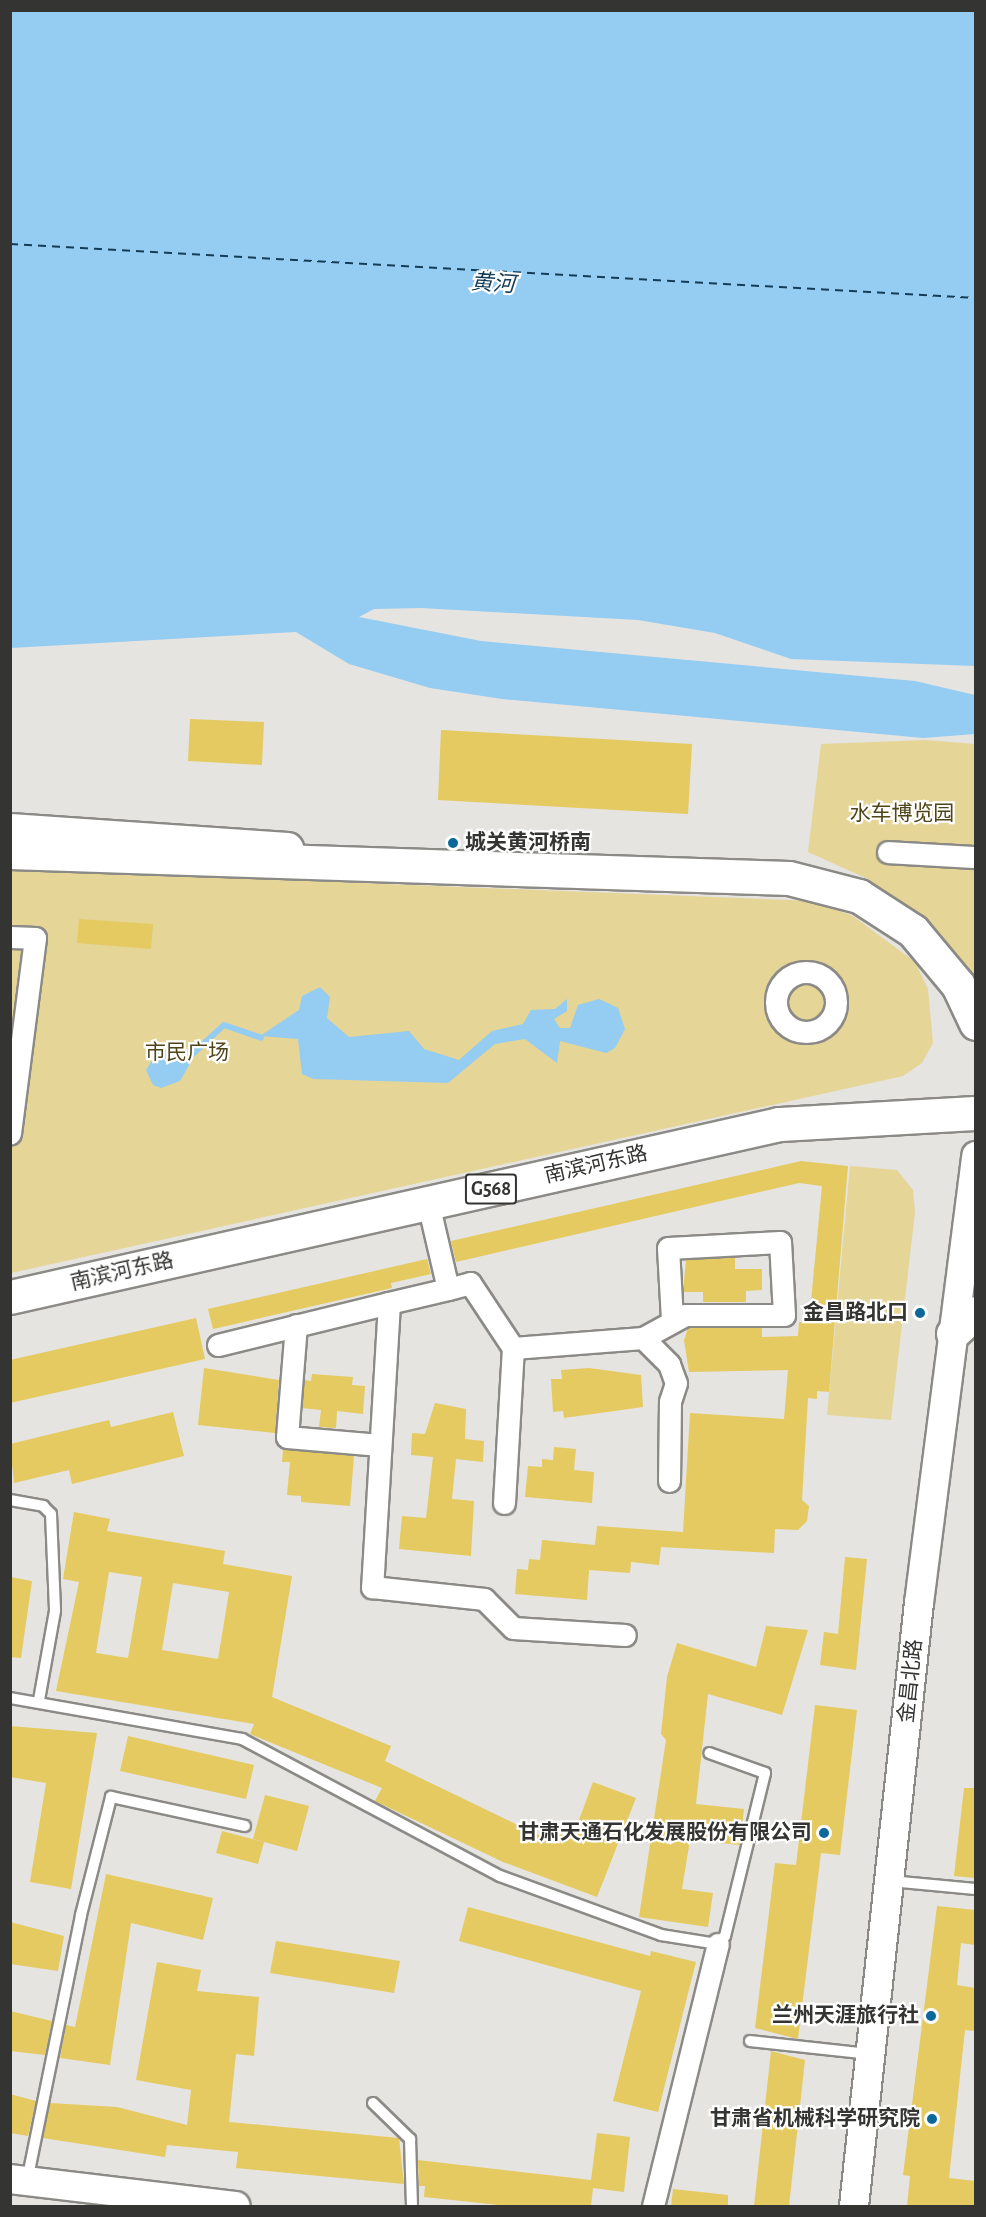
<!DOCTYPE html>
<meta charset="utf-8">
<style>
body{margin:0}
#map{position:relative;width:986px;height:2217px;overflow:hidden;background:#e5e4e0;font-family:"Alegreya Sans","Noto Sans SC",sans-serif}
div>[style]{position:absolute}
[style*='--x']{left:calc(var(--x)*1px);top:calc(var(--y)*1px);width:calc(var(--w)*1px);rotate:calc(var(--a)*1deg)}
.green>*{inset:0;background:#e5d597}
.water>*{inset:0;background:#95ccf1}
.stream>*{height:6px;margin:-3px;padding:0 3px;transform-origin:3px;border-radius:3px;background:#95ccf1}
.ferry>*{height:1.5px;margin-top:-0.75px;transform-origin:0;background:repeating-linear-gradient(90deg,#133d56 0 8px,transparent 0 14px)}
.building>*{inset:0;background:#e4ca60}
.roads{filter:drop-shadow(2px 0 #8b8a86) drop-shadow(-2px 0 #8b8a86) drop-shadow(0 2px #8b8a86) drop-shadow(0 -2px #8b8a86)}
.lane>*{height:10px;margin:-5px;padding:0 5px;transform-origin:5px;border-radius:5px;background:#fff}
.street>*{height:21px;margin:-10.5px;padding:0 10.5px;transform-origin:10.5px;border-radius:10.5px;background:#fff}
.street>.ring{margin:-10.5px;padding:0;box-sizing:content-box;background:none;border:21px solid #fff;border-radius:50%}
.secondary>*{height:28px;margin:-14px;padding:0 14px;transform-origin:14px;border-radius:14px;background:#fff}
.primary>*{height:32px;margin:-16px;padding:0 16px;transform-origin:16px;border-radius:16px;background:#fff}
.highway>*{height:33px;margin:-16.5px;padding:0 16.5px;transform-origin:16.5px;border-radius:16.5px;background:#fff}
.dots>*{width:16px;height:16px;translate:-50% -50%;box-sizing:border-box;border:3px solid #fff;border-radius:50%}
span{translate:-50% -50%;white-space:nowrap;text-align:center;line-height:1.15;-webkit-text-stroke:4.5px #fff;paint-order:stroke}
.shield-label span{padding:2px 4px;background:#fff;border:2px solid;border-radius:4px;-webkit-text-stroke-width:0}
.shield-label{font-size:20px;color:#343432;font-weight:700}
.park-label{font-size:21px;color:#504519}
.poi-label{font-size:21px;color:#343432;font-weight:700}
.left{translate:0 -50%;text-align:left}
.right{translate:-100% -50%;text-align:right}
.street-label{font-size:21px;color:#343432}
.water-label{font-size:22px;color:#133d56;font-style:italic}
.frame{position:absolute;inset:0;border:12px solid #343432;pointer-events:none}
</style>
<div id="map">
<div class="green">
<div style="clip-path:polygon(926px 740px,975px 744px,975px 982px,921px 920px,868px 879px,808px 852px,821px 744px)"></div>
<div style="clip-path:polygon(10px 869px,813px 901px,853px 916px,915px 962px,928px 989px,933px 1043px,922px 1063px,903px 1076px,11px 1273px)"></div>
<div style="clip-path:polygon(850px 1166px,897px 1170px,913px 1190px,915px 1212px,891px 1420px,827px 1415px)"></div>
</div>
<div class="water">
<div style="clip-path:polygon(11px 10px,975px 11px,975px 666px,791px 659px,715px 633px,638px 620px,421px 608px,374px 609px,359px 617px,481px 641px,915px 681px,975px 695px,975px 734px,923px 738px,502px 699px,430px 688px,349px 664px,296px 632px,11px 648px)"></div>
<div style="clip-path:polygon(320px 987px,330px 997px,327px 1018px,349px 1037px,409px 1031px,424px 1049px,459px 1060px,492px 1031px,523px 1024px,531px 1010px,555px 1009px,567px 999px,567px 1011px,554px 1019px,560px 1028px,570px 1028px,578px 1005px,599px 999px,618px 1008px,625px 1029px,615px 1048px,606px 1053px,560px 1041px,557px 1063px,525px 1039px,495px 1044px,448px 1083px,313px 1079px,302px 1074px,298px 1039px,260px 1036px,299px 1010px,302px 996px)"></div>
<div style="clip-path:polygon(160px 1048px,191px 1062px,180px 1081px,161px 1088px,153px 1085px,146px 1070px)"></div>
</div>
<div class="stream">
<div style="--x:187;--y:1059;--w:50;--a:-42.6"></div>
<div style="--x:224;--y:1025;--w:39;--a:19"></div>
</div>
<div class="ferry">
<div style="--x:10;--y:244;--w:968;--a:3.2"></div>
</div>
<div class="building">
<div style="clip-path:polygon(190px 719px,264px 722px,262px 765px,188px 761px)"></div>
<div style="clip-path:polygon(441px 730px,692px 744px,688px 814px,438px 800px)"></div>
<div style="clip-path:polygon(79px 919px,153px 924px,151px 949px,77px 943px)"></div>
<div style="clip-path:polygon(801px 1161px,848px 1166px,829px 1392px,817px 1391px,817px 1399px,808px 1398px,802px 1500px,809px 1506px,807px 1521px,798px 1530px,775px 1529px,774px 1553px,661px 1547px,659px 1565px,631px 1562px,630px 1573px,589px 1570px,587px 1600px,515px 1594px,517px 1569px,528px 1570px,529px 1559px,540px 1560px,542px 1540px,595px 1545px,597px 1526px,683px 1532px,690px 1413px,784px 1419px,788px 1370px,689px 1372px,684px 1340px,688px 1328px,762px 1328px,762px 1337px,798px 1336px,799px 1322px,809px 1322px,822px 1186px,799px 1183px,456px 1262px,451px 1241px)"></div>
<div style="clip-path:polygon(735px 1257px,735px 1269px,762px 1269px,762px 1290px,746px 1291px,746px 1302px,703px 1302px,703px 1292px,683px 1292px,686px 1260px)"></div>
<div style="clip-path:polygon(427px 1259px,431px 1274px,391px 1283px,392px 1288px,213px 1329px,208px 1309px)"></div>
<div style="clip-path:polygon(196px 1318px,205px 1359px,10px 1403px,10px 1360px)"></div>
<div style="clip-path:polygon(204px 1368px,279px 1380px,275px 1433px,198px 1425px)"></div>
<div style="clip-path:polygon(589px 1368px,641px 1375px,643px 1407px,564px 1418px,563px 1411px,553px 1412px,551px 1379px,562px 1379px,561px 1370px)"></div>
<div style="clip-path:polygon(312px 1374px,353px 1377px,352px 1385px,365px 1386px,363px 1414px,337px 1411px,336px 1428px,319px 1427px,321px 1410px,302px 1408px,304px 1380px,311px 1381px)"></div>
<div style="clip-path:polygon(435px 1403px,466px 1409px,465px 1439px,484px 1441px,483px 1462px,456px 1459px,452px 1499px,474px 1501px,471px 1556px,399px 1549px,402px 1516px,426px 1518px,433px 1457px,411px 1455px,412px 1433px,425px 1434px)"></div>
<div style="clip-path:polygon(173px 1412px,184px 1456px,72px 1484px,69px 1470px,14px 1483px,10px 1444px,109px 1420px,111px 1427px)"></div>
<div style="clip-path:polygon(554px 1447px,576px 1449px,574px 1470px,594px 1472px,592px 1503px,525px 1497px,528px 1466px,542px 1467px,542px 1459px,553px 1460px)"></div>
<div style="clip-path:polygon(283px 1449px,354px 1456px,350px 1506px,301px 1502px,301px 1496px,287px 1495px,290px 1462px,282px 1462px)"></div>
<div style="clip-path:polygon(evenodd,74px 1512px,110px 1519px,107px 1531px,225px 1551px,223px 1564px,292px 1576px,272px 1697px,391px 1746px,385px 1761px,543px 1837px,546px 1829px,572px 1839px,593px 1782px,636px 1798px,597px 1897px,503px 1862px,375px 1801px,382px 1788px,250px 1734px,254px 1724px,56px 1691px,79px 1582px,63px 1579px,74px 1512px,109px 1572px,142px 1577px,128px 1658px,96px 1653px,109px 1572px,74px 1512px,173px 1583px,229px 1592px,218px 1659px,162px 1650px,173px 1583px)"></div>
<div style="clip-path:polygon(845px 1557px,867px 1559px,856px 1670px,820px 1665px,824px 1632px,838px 1634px)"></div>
<div style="clip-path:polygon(10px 1577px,32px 1581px,21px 1658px,10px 1657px)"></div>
<div style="clip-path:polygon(766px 1626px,808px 1630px,782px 1715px,708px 1694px,696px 1804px,744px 1809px,740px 1845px,690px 1840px,682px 1889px,713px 1893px,708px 1927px,639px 1917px,666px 1740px,661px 1734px,667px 1677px,677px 1643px,756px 1667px)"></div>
<div style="clip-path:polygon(815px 1705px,857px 1710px,840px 1855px,821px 1853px,798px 2039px,755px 2028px,775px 1863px,796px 1865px)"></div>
<div style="clip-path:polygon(10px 1726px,97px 1733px,71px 1889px,30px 1882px,46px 1783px,10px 1777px)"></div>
<div style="clip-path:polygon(128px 1736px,254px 1765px,246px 1799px,120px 1771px)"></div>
<div style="clip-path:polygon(964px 1788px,975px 1788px,975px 1878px,954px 1876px)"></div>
<div style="clip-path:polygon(265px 1795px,309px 1806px,297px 1851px,253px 1839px)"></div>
<div style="clip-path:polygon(222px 1831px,264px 1842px,258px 1864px,216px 1853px)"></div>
<div style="clip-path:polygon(106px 1874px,213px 1898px,203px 1940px,131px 1923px,110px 2065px,60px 2058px,66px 2025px,75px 2027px)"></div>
<div style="clip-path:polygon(937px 1906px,975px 1910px,975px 1945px,961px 1943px,957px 1985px,975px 1988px,975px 2031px,965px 2030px,949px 2178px,975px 2181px,975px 2206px,907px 2206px,910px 2176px,903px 2175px)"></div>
<div style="clip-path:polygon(468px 1907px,650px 1956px,651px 1951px,696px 1962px,658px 2112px,613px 2101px,641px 1991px,459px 1941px)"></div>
<div style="clip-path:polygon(10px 1922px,64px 1936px,58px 1971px,10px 1964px)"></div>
<div style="clip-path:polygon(276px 1941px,400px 1961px,394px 1993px,270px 1973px)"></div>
<div style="clip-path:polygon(157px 1962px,201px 1970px,197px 1991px,259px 1997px,254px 2056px,236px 2054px,229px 2122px,399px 2138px,404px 2184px,236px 2168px,238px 2152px,167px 2145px,165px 2157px,43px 2138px,50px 2103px,117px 2107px,187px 2125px,191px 2090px,136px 2080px)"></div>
<div style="clip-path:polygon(10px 2011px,52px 2021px,45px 2055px,10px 2051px)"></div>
<div style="clip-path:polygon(771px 2051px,805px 2060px,789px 2206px,754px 2206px)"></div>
<div style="clip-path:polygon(10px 2094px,36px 2101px,28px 2136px,10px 2133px)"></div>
<div style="clip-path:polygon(597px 2133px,630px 2137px,624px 2192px,593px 2188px,591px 2206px,508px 2206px,424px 2197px,425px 2186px,419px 2186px,418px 2160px,591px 2180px)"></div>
<div style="clip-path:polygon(673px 2189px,728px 2195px,728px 2206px,671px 2206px)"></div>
</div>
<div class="roads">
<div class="lane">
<div style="--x:10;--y:1500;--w:34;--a:10"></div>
<div style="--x:43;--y:1506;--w:11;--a:45"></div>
<div style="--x:51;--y:1514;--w:97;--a:87.6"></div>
<div style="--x:55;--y:1611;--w:90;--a:100.2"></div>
<div style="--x:10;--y:1698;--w:236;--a:10"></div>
<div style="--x:242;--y:1739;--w:292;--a:28"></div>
<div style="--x:500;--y:1876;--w:171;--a:20.1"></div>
<div style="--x:661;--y:1935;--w:58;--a:9"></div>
<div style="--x:718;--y:1944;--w:11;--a:-49"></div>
<div style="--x:725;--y:1936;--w:168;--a:-76.2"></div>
<div style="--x:765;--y:1773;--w:59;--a:-160.3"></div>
<div style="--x:890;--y:1881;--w:86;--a:5.3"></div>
<div style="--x:750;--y:2041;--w:121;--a:6.2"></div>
<div style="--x:373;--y:2103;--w:52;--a:44.2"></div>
<div style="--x:410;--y:2139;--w:67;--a:88.3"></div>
<div style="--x:27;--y:2181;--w:271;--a:-78.5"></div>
<div style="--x:81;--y:1915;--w:122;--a:-75.7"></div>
<div style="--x:111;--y:1797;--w:137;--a:12.2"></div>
</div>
<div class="street">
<div style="--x:888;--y:852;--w:88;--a:3.3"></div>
<div style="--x:10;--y:937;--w:25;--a:2"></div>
<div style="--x:35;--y:938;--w:197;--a:97.3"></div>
<div class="ring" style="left:776px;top:972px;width:39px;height:39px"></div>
<div style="--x:428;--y:1203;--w:88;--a:76.9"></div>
<div style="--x:448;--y:1289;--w:61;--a:166.7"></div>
<div style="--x:389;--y:1303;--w:285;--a:93.4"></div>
<div style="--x:372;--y:1587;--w:113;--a:6.1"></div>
<div style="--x:484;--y:1599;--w:41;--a:45"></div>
<div style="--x:513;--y:1628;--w:112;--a:3.6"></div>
<div style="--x:448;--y:1289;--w:23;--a:-15"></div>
<div style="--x:470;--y:1283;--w:78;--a:56.5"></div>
<div style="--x:513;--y:1348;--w:130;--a:-4.4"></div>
<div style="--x:643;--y:1338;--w:37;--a:45"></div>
<div style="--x:669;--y:1364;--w:20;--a:70"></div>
<div style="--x:676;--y:1383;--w:19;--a:108"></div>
<div style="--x:670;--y:1401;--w:80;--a:90.7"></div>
<div style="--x:296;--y:1325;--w:112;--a:94.6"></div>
<div style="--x:287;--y:1437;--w:93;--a:4.9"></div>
<div style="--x:643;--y:1338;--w:48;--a:-28.7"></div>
<div style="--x:685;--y:1315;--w:99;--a:0"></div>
<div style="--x:784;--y:1315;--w:73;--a:-93.1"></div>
<div style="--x:780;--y:1242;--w:112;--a:176.9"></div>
<div style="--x:668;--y:1248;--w:72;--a:86.8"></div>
<div style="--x:218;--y:1345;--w:176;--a:-13.8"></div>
<div style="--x:504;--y:1503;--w:155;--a:-86.7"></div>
<div style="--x:653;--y:2206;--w:270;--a:-76.1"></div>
</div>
<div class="secondary">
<div style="--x:10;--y:2179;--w:227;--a:6.8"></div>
<div style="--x:854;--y:2206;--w:606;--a:-83.85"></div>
<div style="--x:919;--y:1603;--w:451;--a:-82.7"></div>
</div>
<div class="primary">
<div style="--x:10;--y:830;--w:278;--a:3.9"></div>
<div style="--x:953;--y:1334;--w:31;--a:-42"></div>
</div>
<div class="highway">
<div style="--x:10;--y:852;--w:779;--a:1.91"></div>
<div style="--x:789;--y:878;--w:72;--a:14.4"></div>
<div style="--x:859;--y:896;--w:64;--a:32.9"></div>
<div style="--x:913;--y:931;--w:70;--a:50.2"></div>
<div style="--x:958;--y:985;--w:42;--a:64.7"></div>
<div style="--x:10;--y:1297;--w:788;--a:-12.68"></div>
<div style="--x:779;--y:1124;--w:197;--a:-3.2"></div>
</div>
</div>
<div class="dots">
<div style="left:453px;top:843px;background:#0b6999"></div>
<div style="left:920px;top:1313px;background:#0b6999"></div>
<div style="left:824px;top:1833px;background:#0b6999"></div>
<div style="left:931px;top:2016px;background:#0b6999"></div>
<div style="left:932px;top:2119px;background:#0b6999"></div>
</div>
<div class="shield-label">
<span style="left:491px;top:1189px">G568</span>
</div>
<div class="park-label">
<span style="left:902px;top:814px">水车博览园</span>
<span style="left:187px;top:1053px">市民广场</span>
</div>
<div class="poi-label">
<span class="left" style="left:465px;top:843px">城关黄河桥南</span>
<span class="right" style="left:908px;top:1313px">金昌路北口</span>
<span class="right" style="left:812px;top:1833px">甘肃天通石化发展股份有限公司</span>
<span class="right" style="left:919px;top:2016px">兰州天涯旅行社</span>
<span class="right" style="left:920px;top:2119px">甘肃省机械科学研究院</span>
</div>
<div class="street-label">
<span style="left:596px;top:1165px;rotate:-13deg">南滨河东路</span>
<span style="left:122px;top:1272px;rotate:-13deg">南滨河东路</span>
<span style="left:911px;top:1681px;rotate:-84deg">金昌北路</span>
</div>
<div class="water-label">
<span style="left:493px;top:284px;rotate:4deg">黄河</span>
</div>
<div class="frame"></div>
</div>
